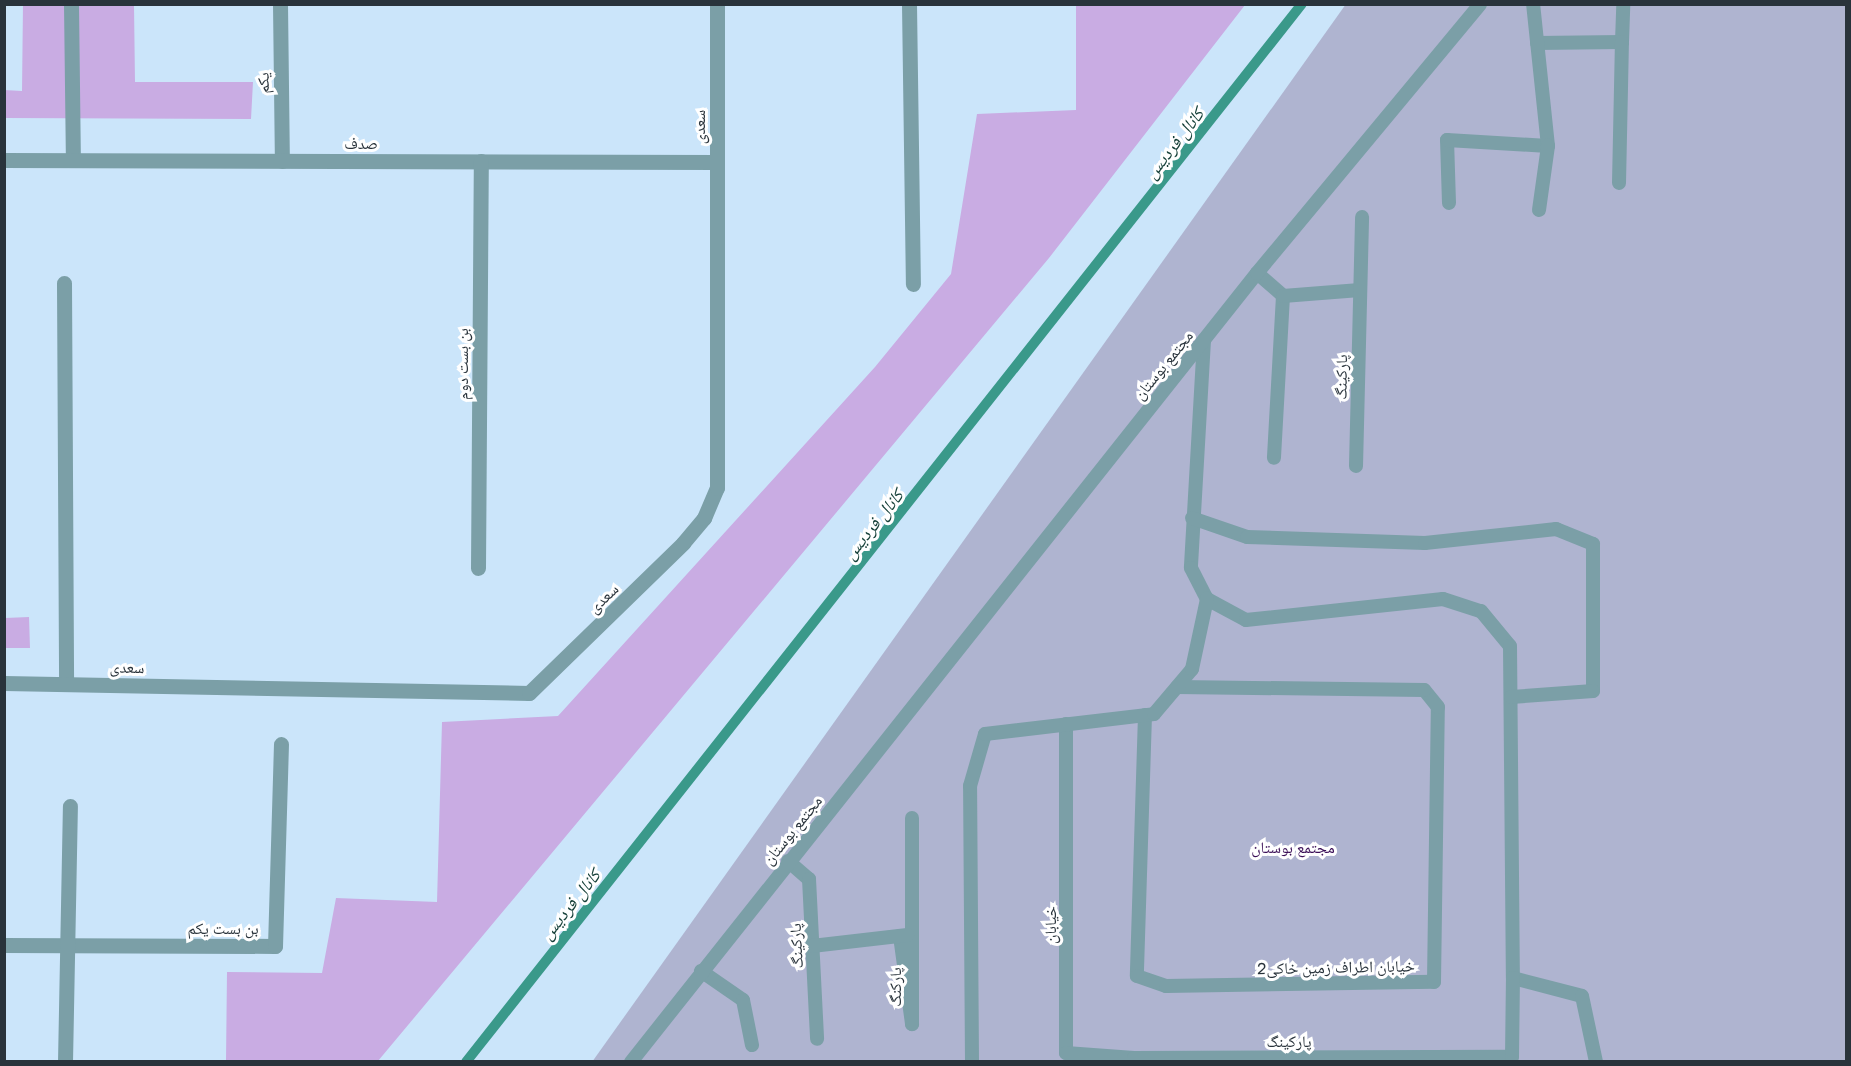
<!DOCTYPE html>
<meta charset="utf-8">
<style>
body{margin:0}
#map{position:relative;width:1851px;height:1066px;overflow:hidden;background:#cbe5fa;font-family:"Golos Text","Noto Naskh Arabic",sans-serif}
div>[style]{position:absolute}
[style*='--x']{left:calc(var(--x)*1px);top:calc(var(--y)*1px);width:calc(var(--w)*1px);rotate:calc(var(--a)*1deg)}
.green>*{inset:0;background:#c9ace3}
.stream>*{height:10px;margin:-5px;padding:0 5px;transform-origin:5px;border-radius:5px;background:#3a998a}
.building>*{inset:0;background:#afb4d0}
.service>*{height:14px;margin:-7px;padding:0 7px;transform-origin:7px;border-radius:7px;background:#7b9fa7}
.minor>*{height:15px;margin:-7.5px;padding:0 7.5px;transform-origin:7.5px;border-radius:7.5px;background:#7b9fa7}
span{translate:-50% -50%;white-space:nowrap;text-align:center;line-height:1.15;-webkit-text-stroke:6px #fff;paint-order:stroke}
.street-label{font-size:16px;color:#29333b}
.park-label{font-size:16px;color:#3b0f57}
.water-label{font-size:18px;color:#17413a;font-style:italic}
.frame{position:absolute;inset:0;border:6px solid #29333b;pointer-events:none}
</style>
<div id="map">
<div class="green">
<div style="clip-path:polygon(23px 4px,134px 5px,135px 82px,253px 82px,251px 119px,5px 118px,4px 90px,22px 91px)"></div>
<div style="clip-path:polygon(1076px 5px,1245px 5px,1049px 258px,378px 1061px,226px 1061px,227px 972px,322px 973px,336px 898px,437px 902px,442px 722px,558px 716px,875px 367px,951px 274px,977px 114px,1076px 110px)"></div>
<div style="clip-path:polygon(29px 617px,30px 648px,5px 648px,5px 618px)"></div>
</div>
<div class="stream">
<div style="--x:466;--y:1062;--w:1348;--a:-51.69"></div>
</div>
<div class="building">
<div style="clip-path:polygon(1346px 4px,1846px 4px,1846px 1062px,592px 1062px)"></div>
</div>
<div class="service">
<div style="--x:1537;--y:43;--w:85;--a:-0.7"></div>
<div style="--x:1622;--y:42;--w:38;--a:-88"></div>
<div style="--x:1619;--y:183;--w:141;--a:-88.8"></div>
<div style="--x:1449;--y:203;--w:63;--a:-91.8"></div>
<div style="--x:1447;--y:140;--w:101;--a:3.4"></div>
<div style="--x:1548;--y:146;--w:143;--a:-96"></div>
<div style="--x:1539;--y:210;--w:65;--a:-82"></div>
<div style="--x:1257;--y:273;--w:35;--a:41"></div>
<div style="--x:1283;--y:296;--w:162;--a:93.2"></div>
<div style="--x:1283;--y:296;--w:77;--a:-4.5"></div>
<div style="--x:1204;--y:340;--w:228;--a:93.3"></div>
<div style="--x:1191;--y:568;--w:35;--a:63"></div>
<div style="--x:1207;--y:599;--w:44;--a:28.3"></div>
<div style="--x:1246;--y:620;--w:198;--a:-6.1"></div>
<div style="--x:1443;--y:599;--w:40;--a:18"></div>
<div style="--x:1481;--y:611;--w:45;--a:50.4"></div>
<div style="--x:1510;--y:646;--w:332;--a:89.5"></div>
<div style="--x:1513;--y:978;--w:71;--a:14.6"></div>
<div style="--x:1582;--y:996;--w:67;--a:78"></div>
<div style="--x:1356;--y:466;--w:249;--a:-88.6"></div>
<div style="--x:1192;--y:518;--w:58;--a:19.1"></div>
<div style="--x:1247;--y:537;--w:178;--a:1.9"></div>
<div style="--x:1425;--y:543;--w:132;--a:-6.1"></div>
<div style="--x:1556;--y:529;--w:40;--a:22"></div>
<div style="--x:1593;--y:544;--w:147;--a:90"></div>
<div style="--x:1593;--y:691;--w:82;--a:175.8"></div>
<div style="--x:1145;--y:715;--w:261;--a:91.8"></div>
<div style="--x:1137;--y:976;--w:31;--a:19"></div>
<div style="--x:1166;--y:986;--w:268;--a:-0.9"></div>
<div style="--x:1434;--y:982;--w:275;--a:-89.2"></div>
<div style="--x:1438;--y:707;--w:22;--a:-129"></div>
<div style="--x:1424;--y:690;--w:247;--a:-179.3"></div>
<div style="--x:1066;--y:724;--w:329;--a:90"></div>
<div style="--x:1066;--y:1053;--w:68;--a:4.2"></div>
<div style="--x:1134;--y:1058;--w:4;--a:90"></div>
<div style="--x:788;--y:861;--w:28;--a:41"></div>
<div style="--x:809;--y:879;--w:160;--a:87.1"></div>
<div style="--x:900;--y:936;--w:89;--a:82.2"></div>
<div style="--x:912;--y:1024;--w:206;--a:-90"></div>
<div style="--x:812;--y:946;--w:96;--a:-6.6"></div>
<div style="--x:701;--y:971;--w:51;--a:34.6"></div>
<div style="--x:743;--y:1000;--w:46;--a:78.7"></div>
<div style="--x:1134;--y:1058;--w:378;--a:-0.2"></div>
<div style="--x:1512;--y:1057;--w:79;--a:-89.3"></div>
<div style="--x:631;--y:1062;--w:1007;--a:-51.57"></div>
<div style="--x:1257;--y:273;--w:349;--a:-50.3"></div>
<div style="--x:972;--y:1062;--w:276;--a:-90.4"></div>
<div style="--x:970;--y:786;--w:54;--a:-73.9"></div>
<div style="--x:985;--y:734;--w:170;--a:-6.7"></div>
<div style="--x:1154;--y:714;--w:59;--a:-49.8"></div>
<div style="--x:1192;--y:669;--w:72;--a:-77.9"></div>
</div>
<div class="minor">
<div style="--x:71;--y:4;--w:156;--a:89.3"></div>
<div style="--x:280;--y:4;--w:157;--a:89.3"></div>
<div style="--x:909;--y:4;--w:280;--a:89.2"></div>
<div style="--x:4;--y:160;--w:713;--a:0.16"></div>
<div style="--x:64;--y:283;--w:401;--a:89.7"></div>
<div style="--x:478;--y:568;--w:407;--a:-89.6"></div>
<div style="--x:4;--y:683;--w:525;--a:1.09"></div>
<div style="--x:529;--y:693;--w:215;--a:-44.2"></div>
<div style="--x:683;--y:543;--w:33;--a:-50"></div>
<div style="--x:704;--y:518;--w:33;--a:-67"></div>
<div style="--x:717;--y:488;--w:484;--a:-90"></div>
<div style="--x:4;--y:945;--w:271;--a:0.2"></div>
<div style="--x:275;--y:946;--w:202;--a:-88.3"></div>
<div style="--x:65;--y:1062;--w:256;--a:-88.9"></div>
</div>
<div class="street-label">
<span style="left:263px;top:83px;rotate:-91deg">یکم</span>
<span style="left:699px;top:127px;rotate:-90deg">سعدی</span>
<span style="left:361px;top:143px">صدف</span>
<span style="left:462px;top:364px;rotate:-90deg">بن بست دوم</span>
<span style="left:1163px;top:365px;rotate:-51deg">مجتمع بوستان</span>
<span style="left:1341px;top:377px;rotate:-89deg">پارکینگ</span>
<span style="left:603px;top:598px;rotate:-44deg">سعدی</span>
<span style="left:127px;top:667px;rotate:1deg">سعدی</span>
<span style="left:792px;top:830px;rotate:-51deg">مجتمع بوستان</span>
<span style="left:1050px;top:925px;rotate:-90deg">خیابان</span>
<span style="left:223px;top:928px">بن بست یکم</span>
<span style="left:796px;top:946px;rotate:-93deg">پارکینگ</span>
<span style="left:1336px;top:967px;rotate:-1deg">خیابان اطراف زمین خاکی2</span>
<span style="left:895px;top:987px;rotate:-90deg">پارکنگ</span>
<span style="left:1289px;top:1041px">پارکینگ</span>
</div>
<div class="park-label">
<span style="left:1293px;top:847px">مجتمع بوستان</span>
</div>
<div class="water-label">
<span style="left:1174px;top:143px;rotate:-52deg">کانال فردیس</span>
<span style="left:873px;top:524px;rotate:-51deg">کانال فردیس</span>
<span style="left:570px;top:904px;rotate:-51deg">کانال فردیس</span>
</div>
<div class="frame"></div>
</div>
